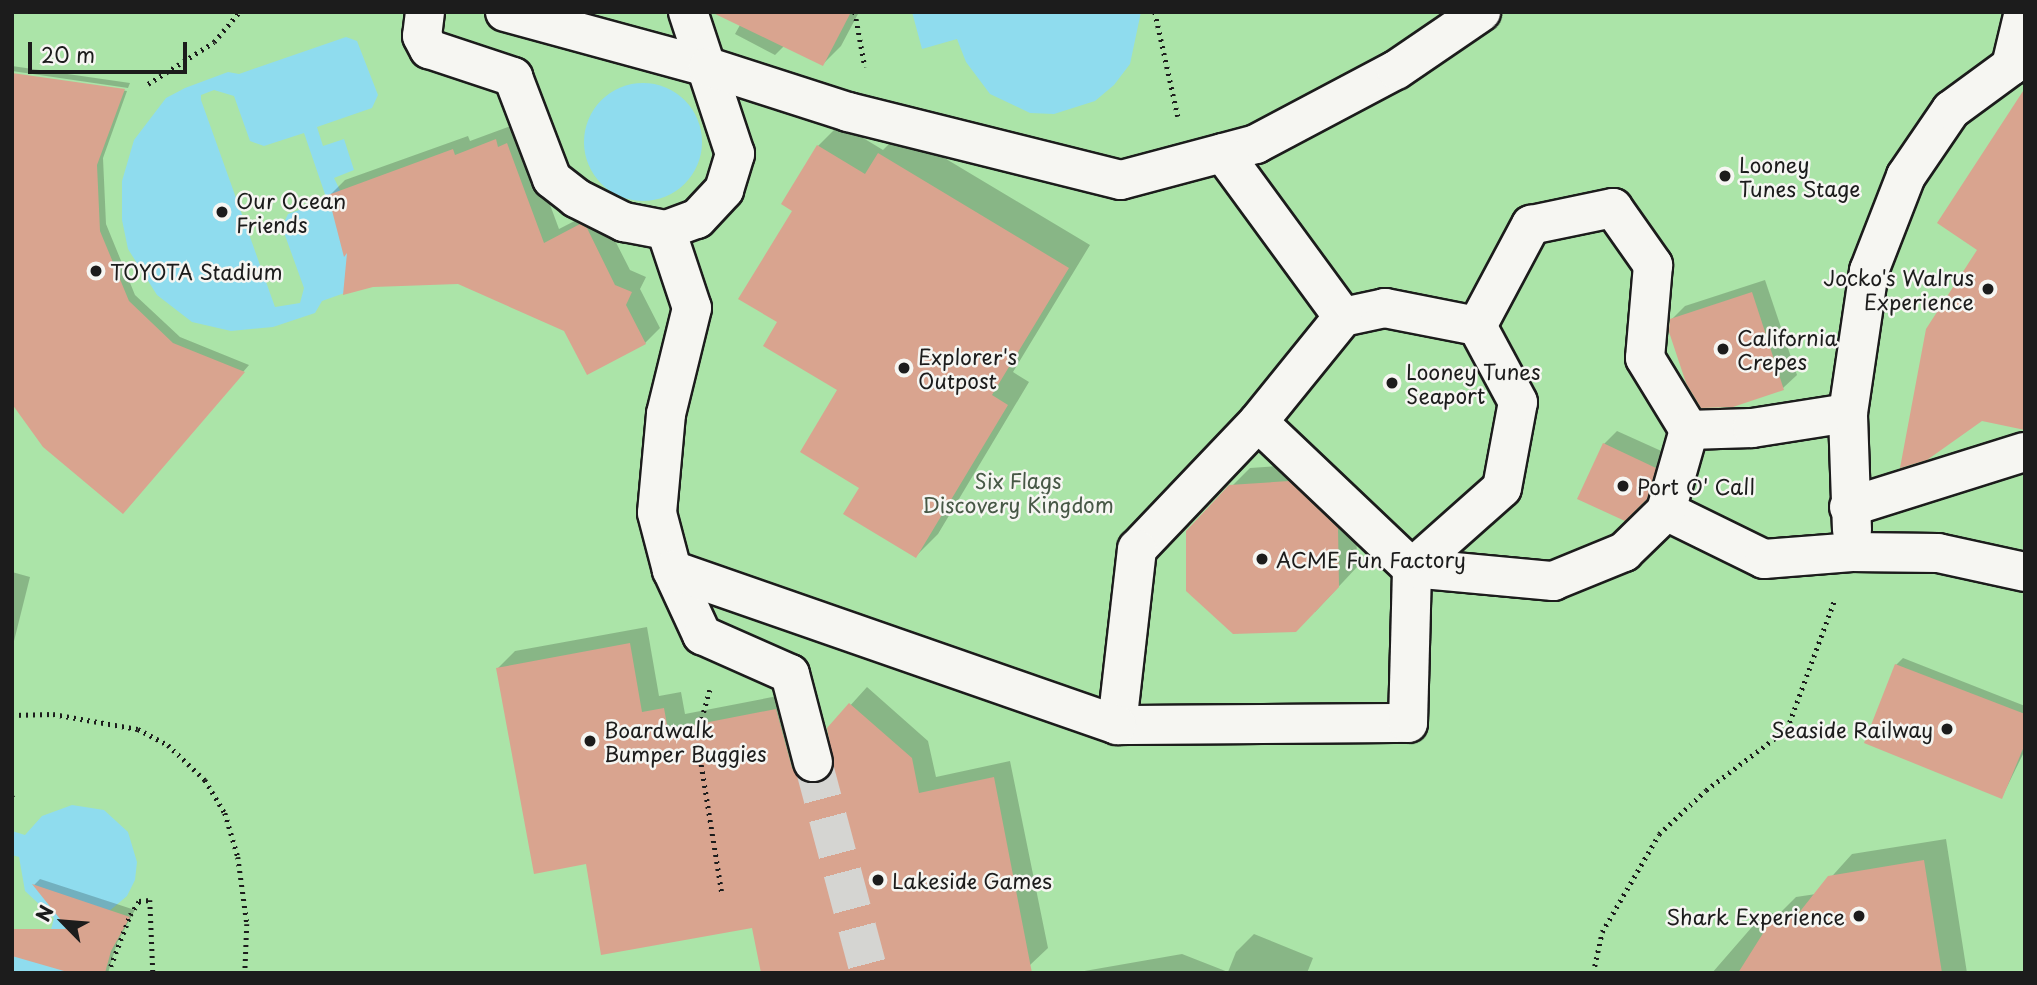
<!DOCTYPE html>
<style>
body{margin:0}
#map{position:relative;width:2037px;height:985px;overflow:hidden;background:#f6f6f2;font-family:"Playpen Sans",sans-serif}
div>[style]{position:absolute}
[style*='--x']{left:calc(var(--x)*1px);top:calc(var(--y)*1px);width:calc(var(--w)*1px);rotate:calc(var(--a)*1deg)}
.green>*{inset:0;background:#abe4a8}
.water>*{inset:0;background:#8fdcee}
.round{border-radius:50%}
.shadow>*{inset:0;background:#0003}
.building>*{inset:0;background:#d9a48f}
.pedestrian-tunnel>*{height:38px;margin-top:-19px;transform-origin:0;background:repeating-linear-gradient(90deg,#d5d5d2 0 38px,transparent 0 57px)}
.path>*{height:4.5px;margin-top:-2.25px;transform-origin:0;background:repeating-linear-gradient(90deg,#1c1c1c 0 2px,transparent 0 7px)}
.roads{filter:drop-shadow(2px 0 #1c1c1c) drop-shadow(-2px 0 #1c1c1c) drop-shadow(0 2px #1c1c1c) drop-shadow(0 -2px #1c1c1c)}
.pedestrian>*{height:38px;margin:-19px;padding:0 19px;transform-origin:19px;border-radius:19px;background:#f6f6f2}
.dots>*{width:19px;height:19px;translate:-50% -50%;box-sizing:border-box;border:4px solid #f6f6f2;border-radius:50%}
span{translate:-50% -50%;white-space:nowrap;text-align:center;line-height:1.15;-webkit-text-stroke:5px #f6f6f2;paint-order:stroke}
.poi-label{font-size:21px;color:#1c1c1c}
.left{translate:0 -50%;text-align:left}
.right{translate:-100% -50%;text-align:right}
.park-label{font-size:21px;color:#475846}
.frame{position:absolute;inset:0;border:14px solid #1c1c1c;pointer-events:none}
.north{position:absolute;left:28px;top:887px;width:70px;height:70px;-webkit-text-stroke:5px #f6f6f2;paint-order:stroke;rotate:295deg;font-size:19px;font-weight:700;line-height:28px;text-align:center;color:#1c1c1c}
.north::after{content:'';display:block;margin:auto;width:24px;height:32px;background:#1c1c1c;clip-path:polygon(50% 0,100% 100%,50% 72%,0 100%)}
.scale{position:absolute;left:28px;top:42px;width:159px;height:32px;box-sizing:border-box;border:4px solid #1c1c1c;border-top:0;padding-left:9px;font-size:21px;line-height:24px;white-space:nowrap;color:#1c1c1c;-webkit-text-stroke:5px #f6f6f2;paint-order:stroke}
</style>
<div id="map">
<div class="green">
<div style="clip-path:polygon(12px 12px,2025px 12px,2025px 973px,12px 973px)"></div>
</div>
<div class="water">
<div style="clip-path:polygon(912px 12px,1141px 12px,1130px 64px,1114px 85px,1095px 101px,1054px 114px,1030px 113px,990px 94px,966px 62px,957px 39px,922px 49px)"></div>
<div style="clip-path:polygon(evenodd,346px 37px,357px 41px,378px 95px,372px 108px,317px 127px,323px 146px,344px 139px,354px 170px,334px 178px,384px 279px,322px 301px,315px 313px,273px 327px,231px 331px,192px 322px,157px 295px,128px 249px,122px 220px,122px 181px,134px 140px,166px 98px,185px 88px,228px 72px,239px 74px,346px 37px,214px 90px,234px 96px,250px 141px,264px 146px,304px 133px,327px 200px,288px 214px,282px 227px,304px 288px,300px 303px,275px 307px,201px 100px,201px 95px,214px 90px)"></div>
<div class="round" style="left:584px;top:83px;width:118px;height:118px"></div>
<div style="clip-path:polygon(72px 805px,104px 810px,128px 832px,137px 862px,135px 880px,127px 896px,101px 918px,87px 973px,12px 973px,12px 956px,48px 941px,54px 918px,25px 891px,19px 857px,12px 855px,12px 831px,25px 835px,42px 816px)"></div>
</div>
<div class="shadow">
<div style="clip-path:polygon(736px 12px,859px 12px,841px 46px,823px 64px,784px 46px,775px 55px,735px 34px,740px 25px)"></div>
<div style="clip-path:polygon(12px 66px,130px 83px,128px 88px,12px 71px)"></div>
<div style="clip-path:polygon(12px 75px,127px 91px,103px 158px,106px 224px,135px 295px,180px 337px,249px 365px,129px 506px)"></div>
<div style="clip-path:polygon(840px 124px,883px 150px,901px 132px,1090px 245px,1013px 372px,1029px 382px,938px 534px,916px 556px,861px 488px,840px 390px,780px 322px,795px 210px,818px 146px)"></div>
<div style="clip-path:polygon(511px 126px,513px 133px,522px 129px,559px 229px,596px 210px,601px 213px,630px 270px,646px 277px,640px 289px,660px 328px,645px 343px,565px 330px,458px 282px,349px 249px,330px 195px,345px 180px,468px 136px,470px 141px)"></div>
<div style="clip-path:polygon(1765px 280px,1797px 375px,1783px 388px,1732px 405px,1672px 319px,1685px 306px)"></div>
<div style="clip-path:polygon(1617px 431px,1668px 454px,1659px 484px,1624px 519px,1604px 444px)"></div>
<div style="clip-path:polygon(1308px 464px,1356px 510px,1357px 567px,1315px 612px,1231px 487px,1250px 468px)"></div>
<div style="clip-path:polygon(12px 572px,30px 577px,12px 649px)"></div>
<div style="clip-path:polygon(647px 627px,659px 696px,681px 692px,685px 714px,793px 693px,824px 766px,835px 766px,829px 729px,867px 687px,928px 741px,936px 777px,1010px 761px,1048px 948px,1030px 965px,753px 926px,587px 862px,498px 668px,515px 651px)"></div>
<div style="clip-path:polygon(1903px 658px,2025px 706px,2025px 750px,2002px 797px,1896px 665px)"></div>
<div style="clip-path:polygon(1946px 839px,1967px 973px,1712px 973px,1765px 912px,1779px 914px,1796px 897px,1816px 894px,1852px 854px)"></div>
<div style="clip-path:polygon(40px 879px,135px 910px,117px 943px,108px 973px,75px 973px,27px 947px,69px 927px,34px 885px)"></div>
<div style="clip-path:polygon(1254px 934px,1313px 958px,1307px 973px,1073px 973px,1182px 954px,1228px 972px,1236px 952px)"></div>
</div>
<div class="building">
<div style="clip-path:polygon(711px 12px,851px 12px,823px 66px)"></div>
<div style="clip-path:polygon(12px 73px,125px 89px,97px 165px,100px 231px,129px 301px,173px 343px,245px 372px,123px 514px,43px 447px,12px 404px)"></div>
<div style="clip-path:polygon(2025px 88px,2025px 430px,1982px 421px,1927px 460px,1900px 468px,1926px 329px,1977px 250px,1937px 223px)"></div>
<div style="clip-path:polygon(496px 139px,498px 147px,507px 143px,544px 243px,580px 224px,587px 228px,615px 285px,632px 292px,626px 305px,646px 344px,587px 375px,564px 331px,458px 284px,373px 287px,343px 295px,347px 253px,344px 257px,328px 195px,453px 149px,455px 155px)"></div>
<div style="clip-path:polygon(817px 145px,865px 174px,878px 153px,1069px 268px,992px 395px,1008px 405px,916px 558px,843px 514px,859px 488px,800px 452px,837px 390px,763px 346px,777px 322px,738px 299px,792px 211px,781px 204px)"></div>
<div style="clip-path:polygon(1752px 292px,1784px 390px,1733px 407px,1701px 408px,1686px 383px,1669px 332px,1670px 319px)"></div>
<div style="clip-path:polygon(1603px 443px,1656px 468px,1647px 499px,1625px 521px,1577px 499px)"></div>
<div style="clip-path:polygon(1289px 481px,1338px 528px,1339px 587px,1296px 632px,1233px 634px,1186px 591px,1186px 531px,1229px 485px)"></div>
<div style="clip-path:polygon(630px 643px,642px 712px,664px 708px,668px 730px,776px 709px,792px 768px,807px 783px,819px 783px,834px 768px,827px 728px,849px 703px,912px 758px,919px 793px,994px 777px,1032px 973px,761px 973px,752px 928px,601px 955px,586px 864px,534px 874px,496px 668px)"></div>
<div style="clip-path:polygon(1895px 664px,2025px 714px,2025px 744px,2002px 799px,1864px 743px)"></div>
<div style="clip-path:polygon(1924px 860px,1942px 973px,1738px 973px,1772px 919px,1798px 914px,1828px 876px)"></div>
<div style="clip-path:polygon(32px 884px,130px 917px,111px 951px,105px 973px,71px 973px,12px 956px,12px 929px,68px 929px)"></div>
</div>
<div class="pedestrian-tunnel">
<div style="--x:813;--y:762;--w:218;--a:75.1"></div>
</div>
<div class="path">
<div style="--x:855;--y:12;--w:56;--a:79.7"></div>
<div style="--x:1155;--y:12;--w:107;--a:77.6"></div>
<div style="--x:148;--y:84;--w:78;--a:-32.5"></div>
<div style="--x:214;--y:42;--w:39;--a:-50"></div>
<div style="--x:710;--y:690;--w:49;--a:105.5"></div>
<div style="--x:697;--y:737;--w:158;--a:80.9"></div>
<div style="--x:12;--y:715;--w:41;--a:-1.4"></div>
<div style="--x:53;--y:714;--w:86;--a:10"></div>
<div style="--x:138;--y:729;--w:34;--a:28"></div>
<div style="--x:168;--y:745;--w:51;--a:43.4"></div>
<div style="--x:205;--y:780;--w:39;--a:59"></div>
<div style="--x:225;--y:813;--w:46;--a:73.5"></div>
<div style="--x:238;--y:857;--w:68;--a:82.3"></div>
<div style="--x:247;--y:924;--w:49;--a:92.3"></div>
<div style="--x:12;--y:796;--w:4;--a:63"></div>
<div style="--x:108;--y:973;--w:62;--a:-69.2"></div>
<div style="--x:130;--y:915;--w:17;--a:-57"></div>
<div style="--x:139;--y:901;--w:11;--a:-5"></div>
<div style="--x:150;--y:900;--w:73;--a:87.6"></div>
<div style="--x:1593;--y:973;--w:42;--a:-77.6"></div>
<div style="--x:1602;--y:932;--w:113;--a:-59.8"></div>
<div style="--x:1659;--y:834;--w:64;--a:-43.1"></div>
<div style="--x:1706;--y:790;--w:101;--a:-37"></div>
<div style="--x:1787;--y:729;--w:136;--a:-69.8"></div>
</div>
<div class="roads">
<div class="pedestrian">
<div style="--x:425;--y:12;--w:24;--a:97"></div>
<div style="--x:422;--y:36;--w:15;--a:62"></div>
<div style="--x:429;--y:49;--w:89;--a:18.4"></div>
<div style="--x:513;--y:77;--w:109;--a:69.1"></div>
<div style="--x:552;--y:179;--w:31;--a:38"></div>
<div style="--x:576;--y:198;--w:54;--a:26.6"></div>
<div style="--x:624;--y:222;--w:43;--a:10.8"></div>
<div style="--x:666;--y:230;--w:33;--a:-20"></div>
<div style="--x:697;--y:219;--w:40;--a:-47"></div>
<div style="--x:724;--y:190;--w:38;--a:-73"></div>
<div style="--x:735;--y:154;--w:150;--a:-108.3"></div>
<div style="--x:505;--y:12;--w:210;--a:15.2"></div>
<div style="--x:708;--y:67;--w:147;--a:17.8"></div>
<div style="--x:848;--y:112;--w:281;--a:14"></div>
<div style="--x:1121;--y:180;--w:140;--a:-14.9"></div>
<div style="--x:1256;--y:144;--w:158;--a:-27.9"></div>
<div style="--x:1396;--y:70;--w:103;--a:-34.3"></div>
<div style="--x:1223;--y:153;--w:203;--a:53.8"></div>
<div style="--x:1343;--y:317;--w:43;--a:-12.1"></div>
<div style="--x:1385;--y:308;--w:94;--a:11.1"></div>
<div style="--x:1477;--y:326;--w:115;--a:-61.9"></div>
<div style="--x:1531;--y:225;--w:84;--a:-11.7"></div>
<div style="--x:1613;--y:208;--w:70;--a:54.9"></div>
<div style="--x:1653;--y:265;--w:93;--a:94.9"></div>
<div style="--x:1645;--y:358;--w:84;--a:58.6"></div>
<div style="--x:1689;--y:430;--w:84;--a:105.9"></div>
<div style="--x:1666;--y:511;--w:109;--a:26.1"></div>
<div style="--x:1764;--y:559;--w:88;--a:-4.5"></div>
<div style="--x:1852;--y:552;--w:86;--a:0.7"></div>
<div style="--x:1938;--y:553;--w:89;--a:12.3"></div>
<div style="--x:666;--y:230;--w:82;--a:71.6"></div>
<div style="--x:692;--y:308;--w:109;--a:103.8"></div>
<div style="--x:666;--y:414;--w:99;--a:95.2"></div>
<div style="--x:657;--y:513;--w:59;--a:75.3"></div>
<div style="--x:672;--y:570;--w:72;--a:65.2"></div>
<div style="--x:702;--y:635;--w:96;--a:23.9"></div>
<div style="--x:790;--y:674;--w:91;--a:75.4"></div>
<div style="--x:1343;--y:317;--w:135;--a:129"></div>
<div style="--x:1258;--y:422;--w:212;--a:43.5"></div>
<div style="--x:1412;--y:568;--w:120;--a:-41.6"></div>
<div style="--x:1502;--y:488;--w:87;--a:-79.5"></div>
<div style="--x:1518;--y:402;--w:86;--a:-118.3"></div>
<div style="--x:1258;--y:422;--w:175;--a:133.6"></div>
<div style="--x:1137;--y:549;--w:177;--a:96.5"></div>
<div style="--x:1117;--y:725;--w:291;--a:-0.4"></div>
<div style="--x:1408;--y:723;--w:155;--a:-88.5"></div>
<div style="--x:1412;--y:568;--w:142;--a:5.3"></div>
<div style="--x:1553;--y:581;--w:77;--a:-22.2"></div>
<div style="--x:1624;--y:552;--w:59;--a:-44.3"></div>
<div style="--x:1689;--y:430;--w:63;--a:-1.8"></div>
<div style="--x:1752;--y:428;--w:97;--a:-8.9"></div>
<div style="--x:1849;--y:507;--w:184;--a:-17.4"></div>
<div style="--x:1852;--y:530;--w:117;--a:-92"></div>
<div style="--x:1848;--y:413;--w:144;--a:-81.6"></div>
<div style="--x:1869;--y:271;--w:102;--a:-68.7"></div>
<div style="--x:1906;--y:176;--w:80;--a:-55.7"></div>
<div style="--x:1951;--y:110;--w:74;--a:-36.3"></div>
<div style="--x:2011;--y:66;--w:56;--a:-76.5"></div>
<div style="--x:672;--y:570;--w:471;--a:19.2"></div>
</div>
</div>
<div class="dots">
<div style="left:1725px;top:176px;background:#1c1c1c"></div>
<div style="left:222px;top:212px;background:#1c1c1c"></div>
<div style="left:96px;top:271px;background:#1c1c1c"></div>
<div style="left:1988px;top:289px;background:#1c1c1c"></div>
<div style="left:1723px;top:349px;background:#1c1c1c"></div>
<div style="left:904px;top:368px;background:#1c1c1c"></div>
<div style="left:1392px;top:383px;background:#1c1c1c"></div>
<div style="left:1623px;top:486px;background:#1c1c1c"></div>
<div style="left:1262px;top:559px;background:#1c1c1c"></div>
<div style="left:1947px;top:729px;background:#1c1c1c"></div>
<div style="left:590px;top:741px;background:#1c1c1c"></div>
<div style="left:878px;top:880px;background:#1c1c1c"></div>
<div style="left:1859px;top:916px;background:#1c1c1c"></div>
</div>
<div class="poi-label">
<span class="left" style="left:1739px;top:176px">Looney<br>Tunes Stage</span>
<span class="left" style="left:236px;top:212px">Our Ocean<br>Friends</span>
<span class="left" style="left:110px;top:271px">TOYOTA Stadium</span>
<span class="right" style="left:1974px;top:289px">Jocko's Walrus<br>Experience</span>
<span class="left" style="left:1737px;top:349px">California<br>Crepes</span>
<span class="left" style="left:918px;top:368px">Explorer's<br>Outpost</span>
<span class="left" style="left:1406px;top:383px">Looney Tunes<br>Seaport</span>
<span class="left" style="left:1637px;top:486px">Port O' Call</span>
<span class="left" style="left:1276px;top:559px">ACME Fun Factory</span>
<span class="left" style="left:604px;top:741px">Boardwalk<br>Bumper Buggies</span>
<span class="right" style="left:1933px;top:729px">Seaside Railway</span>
<span class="left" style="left:892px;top:880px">Lakeside Games</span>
<span class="right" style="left:1845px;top:916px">Shark Experience</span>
</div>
<div class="park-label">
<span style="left:1018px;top:492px">Six Flags<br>Discovery Kingdom</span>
</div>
<div class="frame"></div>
<div class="north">N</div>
<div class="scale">20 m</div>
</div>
